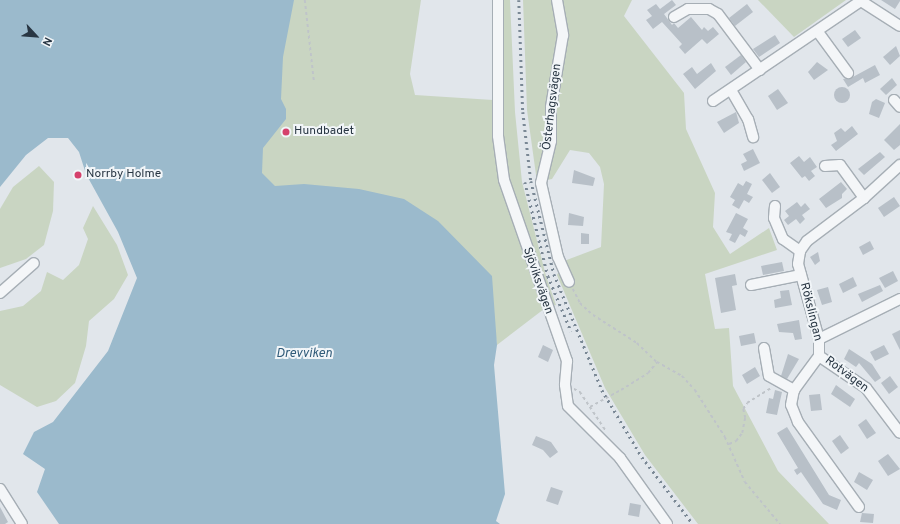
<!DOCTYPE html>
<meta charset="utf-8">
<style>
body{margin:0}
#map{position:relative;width:900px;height:524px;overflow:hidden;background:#e1e6eb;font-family:Overpass,sans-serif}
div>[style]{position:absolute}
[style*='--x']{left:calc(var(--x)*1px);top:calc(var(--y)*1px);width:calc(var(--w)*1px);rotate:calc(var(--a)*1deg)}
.green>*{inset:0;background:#c9d5c2}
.water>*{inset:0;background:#9bbacc}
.building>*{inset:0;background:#b8c0c8}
.round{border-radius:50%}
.path>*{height:1.5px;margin-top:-0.75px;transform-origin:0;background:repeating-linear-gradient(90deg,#bfc4c9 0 3px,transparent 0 6px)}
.roads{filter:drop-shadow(1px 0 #a6aeb5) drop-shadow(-1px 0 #a6aeb5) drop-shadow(0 1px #a6aeb5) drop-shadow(0 -1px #a6aeb5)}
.minor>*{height:10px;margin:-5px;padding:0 5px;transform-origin:5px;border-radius:5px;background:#f4f6f8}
.rail>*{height:2.5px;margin-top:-1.25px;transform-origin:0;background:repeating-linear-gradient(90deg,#7a8895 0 2px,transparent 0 6px)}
.path-bridge>*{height:1.5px;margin-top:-0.75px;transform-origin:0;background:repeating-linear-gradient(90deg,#bfc4c9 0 3px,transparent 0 6px)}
.dots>*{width:11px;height:11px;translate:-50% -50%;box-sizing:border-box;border:2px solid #f1f5f8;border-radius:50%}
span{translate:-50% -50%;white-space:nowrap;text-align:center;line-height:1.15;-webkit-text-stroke:4px #f1f5f8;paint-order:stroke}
.street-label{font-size:12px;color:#283643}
.poi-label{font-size:12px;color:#283643}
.left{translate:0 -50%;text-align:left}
.water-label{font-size:13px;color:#305b79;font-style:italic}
.north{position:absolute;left:16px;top:16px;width:40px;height:40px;-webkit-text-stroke:3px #f1f5f8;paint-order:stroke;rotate:116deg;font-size:11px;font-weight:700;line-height:16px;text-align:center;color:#283643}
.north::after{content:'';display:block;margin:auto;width:14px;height:18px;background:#283643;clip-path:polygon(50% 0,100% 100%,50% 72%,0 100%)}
</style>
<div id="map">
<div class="green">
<div style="clip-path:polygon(66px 0,421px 0,410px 74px,415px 95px,493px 100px,495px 137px,544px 309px,497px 345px,493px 316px,249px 436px)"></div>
<div style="clip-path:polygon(501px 0,510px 0,515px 112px,522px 182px,546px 276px,556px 305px,548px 307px,506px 180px,500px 136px)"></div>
<div style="clip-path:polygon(523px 0,632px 0,624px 16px,684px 93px,686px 129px,715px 193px,713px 227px,730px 254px,769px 228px,777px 250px,705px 274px,715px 329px,729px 328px,733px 386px,778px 471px,829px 524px,698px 524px,645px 455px,605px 388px,557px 275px,564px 261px,601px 247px,604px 184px,600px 167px,589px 153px,570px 150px,552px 179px,537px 182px,527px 110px)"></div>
<div style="clip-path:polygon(758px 0,846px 0,794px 37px)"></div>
<div style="clip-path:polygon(39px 166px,54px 182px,53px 211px,44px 245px,26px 259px,0 268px,0 209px,13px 187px)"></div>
<div style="clip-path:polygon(93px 206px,117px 245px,128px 275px,114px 299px,89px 321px,86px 346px,75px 383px,56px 401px,37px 407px,0 385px,0 311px,23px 306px,41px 291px,47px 272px,63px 280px,79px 265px,88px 239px,83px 228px)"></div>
</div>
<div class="water">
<div style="clip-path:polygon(0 0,294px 0,283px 57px,281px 99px,286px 109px,286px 119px,263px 148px,262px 173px,275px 186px,304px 184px,359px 189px,404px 199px,438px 221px,492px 276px,497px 345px,494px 365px,505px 494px,496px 521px,500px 524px,59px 524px,37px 492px,45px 469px,23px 454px,34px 432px,53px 422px,108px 351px,137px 278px,118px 232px,86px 174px,79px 152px,68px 138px,48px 138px,26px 155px,0 187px)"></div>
</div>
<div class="building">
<div style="clip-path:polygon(672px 0,676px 5px,664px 14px,672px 25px,674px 23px,678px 28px,691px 17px,702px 30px,704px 27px,708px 31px,713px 27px,719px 34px,707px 44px,702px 39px,685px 54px,679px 47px,682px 44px,662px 22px,653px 29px,646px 20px,652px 16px,647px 10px,656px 4px,660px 9px)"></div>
<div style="clip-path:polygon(881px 0,900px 0,900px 1px,895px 9px)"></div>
<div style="clip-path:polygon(747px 4px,753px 12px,735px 26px,729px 18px)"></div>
<div style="clip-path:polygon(855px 30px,861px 38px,848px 47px,842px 39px)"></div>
<div style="clip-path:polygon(775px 35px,780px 43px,759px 57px,753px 49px)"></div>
<div style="clip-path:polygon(896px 46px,900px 56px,890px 65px,883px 57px)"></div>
<div style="clip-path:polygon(741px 55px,746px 62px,731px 75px,725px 67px)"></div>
<div style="clip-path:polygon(817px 62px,828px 70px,814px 80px,808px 72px)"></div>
<div style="clip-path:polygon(711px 63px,716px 71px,695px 89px,683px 74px,692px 67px,697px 74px)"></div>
<div style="clip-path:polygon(875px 65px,880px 75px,865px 83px,863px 78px,848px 87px,843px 79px,851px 78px)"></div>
<div style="clip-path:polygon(892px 78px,897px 85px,886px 95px,880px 89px)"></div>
<div class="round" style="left:834px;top:87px;width:16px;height:16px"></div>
<div style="clip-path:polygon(778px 89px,788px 103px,777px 110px,768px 96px)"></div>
<div style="clip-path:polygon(876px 99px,885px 103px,879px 118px,869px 114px,872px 102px)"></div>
<div style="clip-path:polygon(736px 112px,739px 123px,724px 133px,717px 122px)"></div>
<div style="clip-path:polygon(900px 124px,900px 145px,894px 150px,884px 140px)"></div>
<div style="clip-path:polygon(852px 126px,858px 134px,836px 151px,831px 145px,837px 141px,834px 133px,841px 128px,845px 132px)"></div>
<div style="clip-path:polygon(753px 149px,760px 163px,744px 171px,741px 164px,747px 161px,743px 154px)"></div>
<div style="clip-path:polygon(880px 152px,885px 157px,864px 175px,858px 169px)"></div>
<div style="clip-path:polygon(799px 156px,804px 162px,810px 157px,817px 167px,811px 171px,815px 176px,809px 181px,805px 176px,802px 178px,790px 163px)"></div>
<div style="clip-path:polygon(574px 170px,595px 178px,593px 186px,572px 183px)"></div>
<div style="clip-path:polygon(770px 173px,780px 187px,772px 193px,762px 180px)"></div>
<div style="clip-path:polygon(746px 181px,752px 184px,747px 194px,753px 197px,749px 203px,744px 200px,739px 209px,732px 205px,735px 200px,730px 197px,738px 183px,743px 186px)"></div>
<div style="clip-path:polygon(841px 182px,847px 189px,842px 194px,842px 198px,826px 208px,819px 199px)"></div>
<div style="clip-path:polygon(894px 197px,900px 206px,884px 217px,878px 208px)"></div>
<div style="clip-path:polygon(797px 202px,801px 207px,805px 203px,810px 209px,802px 215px,805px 219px,800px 224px,796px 219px,788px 225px,784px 220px,789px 216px,785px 211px)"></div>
<div style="clip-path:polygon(569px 213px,584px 217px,583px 226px,568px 225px)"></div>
<div style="clip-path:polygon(736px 213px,748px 219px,743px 228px,748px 231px,745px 237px,740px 234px,735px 243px,729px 240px,732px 234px,726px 232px)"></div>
<div style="clip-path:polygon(581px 233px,589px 234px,589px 244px,581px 244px)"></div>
<div style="clip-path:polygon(870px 241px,874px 249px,863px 255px,859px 247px)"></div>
<div style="clip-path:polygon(818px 252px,820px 261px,815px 265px,810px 257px)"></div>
<div style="clip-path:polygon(782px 262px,784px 271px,763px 275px,761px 266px)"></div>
<div style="clip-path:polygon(893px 271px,898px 281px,885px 288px,879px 278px)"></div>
<div style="clip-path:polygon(735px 274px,737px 285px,732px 286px,736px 310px,721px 313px,715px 278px)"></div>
<div style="clip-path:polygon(853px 277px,857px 286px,843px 293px,839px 284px)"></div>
<div style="clip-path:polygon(880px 285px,883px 291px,862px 302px,858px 294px)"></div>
<div style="clip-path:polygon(828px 287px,832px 302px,822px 305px,817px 290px)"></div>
<div style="clip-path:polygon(789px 290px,792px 305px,775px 308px,774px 300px,781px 298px,780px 291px)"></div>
<div style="clip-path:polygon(799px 320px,802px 339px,795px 340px,793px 333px,779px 332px,777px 324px)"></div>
<div style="clip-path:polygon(900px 330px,900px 350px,892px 334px)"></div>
<div style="clip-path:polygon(754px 333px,756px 343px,741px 346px,739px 336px)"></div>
<div style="clip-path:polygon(543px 345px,553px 350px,548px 362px,538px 357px)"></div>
<div style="clip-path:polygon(884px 345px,889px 354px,875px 361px,870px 352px)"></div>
<div style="clip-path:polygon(849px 349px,872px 364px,881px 378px,875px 382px,859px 363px,856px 367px,844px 359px)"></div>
<div style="clip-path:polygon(788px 354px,799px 359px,787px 379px,781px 376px)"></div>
<div style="clip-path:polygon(755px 367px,760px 376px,747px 384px,742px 375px)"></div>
<div style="clip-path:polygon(890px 376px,898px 387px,889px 394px,881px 383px)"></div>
<div style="clip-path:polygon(836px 385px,855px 399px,850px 407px,831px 394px)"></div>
<div style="clip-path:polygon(775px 390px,782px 392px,777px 415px,766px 413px,769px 398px,773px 399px)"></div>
<div style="clip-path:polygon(820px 394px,822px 410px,811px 411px,809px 395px)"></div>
<div style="clip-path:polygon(866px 419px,876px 433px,867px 439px,858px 425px)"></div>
<div style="clip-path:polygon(787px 427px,829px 495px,841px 500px,837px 510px,823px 504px,801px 472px,797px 475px,794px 470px,798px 468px,777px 433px)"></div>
<div style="clip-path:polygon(840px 435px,849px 448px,841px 454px,832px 441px)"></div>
<div style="clip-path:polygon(536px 436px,551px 442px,558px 452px,550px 458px,543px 450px,532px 445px)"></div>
<div style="clip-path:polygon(888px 454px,900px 469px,888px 476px,878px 461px)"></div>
<div style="clip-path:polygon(859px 472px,873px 480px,867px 490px,854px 482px)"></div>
<div style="clip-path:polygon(551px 487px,563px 491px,558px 505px,546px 501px)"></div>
<div style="clip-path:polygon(630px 503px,641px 505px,639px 517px,628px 515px)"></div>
<div style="clip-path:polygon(0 507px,8px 522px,5px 524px,0 524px)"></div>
<div style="clip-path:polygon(862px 513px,874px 514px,873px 523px,860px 522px)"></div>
</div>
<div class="path">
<div style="--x:305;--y:0;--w:81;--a:83.6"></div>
<div style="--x:573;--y:289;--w:16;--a:63"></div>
<div style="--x:580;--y:303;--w:18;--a:43"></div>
<div style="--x:593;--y:315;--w:52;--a:32.5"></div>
<div style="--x:637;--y:343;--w:28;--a:44"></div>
<div style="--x:657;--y:362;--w:29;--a:29"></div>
<div style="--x:682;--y:376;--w:19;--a:47"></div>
<div style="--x:695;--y:390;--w:56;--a:57.4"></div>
<div style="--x:725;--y:437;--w:49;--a:66"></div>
<div style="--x:745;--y:482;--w:55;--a:50.2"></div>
<div style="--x:574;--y:389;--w:7;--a:27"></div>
<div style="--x:580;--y:392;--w:47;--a:56.3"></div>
<div style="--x:621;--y:390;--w:32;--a:-32"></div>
<div style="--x:648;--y:373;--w:14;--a:-51"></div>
<div style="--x:729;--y:444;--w:8;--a:-23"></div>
<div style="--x:736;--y:441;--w:10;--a:-53"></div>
<div style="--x:742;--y:433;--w:15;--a:-79"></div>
<div style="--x:745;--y:418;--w:9;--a:-103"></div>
<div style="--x:743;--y:409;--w:7;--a:-56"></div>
<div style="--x:747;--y:403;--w:28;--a:-32"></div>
</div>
<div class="roads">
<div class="minor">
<div style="--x:498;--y:0;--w:136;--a:90"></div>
<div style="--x:498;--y:136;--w:44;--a:82.2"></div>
<div style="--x:504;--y:180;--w:192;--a:70.8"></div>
<div style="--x:567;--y:361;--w:24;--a:95"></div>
<div style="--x:565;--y:385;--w:21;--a:82"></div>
<div style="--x:568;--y:406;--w:74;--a:45"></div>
<div style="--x:620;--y:458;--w:81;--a:54.5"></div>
<div style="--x:557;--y:0;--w:36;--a:80"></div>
<div style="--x:563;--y:35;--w:73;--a:99.5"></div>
<div style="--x:551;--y:107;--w:34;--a:90"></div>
<div style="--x:551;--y:141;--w:43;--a:103.4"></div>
<div style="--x:541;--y:183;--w:76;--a:77.1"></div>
<div style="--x:558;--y:257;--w:27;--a:66"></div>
<div style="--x:861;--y:1;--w:46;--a:32.7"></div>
<div style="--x:674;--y:17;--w:16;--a:-30"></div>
<div style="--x:688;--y:9;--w:21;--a:0"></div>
<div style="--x:709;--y:9;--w:10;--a:29"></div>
<div style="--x:718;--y:14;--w:70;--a:53.1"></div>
<div style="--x:818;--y:32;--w:51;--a:53.8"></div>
<div style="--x:731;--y:90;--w:34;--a:60"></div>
<div style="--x:748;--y:119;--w:19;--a:74"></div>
<div style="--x:894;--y:100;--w:9;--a:49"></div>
<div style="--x:713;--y:101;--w:180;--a:-34.1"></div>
<div style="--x:825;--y:166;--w:15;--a:-4"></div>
<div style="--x:840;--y:165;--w:41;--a:54"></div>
<div style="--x:775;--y:206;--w:12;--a:95"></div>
<div style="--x:774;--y:218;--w:23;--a:67"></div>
<div style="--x:783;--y:239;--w:21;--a:35"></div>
<div style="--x:751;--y:285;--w:51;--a:-11.3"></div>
<div style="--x:0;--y:293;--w:45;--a:-41.4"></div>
<div style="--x:819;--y:339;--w:90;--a:-26.3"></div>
<div style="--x:764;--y:348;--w:28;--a:80"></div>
<div style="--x:769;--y:376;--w:29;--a:29"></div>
<div style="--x:819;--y:356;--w:57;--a:34.2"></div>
<div style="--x:866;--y:388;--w:56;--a:52.9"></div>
<div style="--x:0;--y:489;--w:41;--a:57.8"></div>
<div style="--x:859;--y:507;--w:105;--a:-125.7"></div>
<div style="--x:798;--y:422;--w:18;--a:-112"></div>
<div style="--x:791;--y:405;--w:15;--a:-79"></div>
<div style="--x:794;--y:390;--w:42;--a:-53.7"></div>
<div style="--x:819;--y:356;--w:17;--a:-90"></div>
<div style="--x:819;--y:339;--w:78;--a:-105.6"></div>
<div style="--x:798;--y:264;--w:13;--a:-81"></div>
<div style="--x:800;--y:251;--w:12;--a:-55"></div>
<div style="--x:807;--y:241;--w:71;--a:-37"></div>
<div style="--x:864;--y:198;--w:49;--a:-42.5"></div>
</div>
</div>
<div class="rail">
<div style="--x:519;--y:0;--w:112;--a:88"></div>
<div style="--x:523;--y:112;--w:69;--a:83.4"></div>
<div style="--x:531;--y:181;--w:96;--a:76.1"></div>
<div style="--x:554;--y:274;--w:126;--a:67.5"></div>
<div style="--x:602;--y:390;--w:78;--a:59.2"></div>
<div style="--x:642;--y:457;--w:84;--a:52.7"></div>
<div style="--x:525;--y:182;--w:97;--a:76.3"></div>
<div style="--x:548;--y:276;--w:60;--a:67.3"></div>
</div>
<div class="path-bridge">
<div style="--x:590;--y:407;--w:35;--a:-29"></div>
</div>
<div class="dots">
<div style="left:286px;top:132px;background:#d5416c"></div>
<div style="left:78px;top:175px;background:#d5416c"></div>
</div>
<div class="street-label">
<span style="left:553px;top:107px;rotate:-83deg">Österhagsvägen</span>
<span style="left:537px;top:281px;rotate:71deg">Sjöviksvägen</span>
<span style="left:810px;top:312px;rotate:76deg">Rökslingan</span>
<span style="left:846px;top:375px;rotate:37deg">Rotvägen</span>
</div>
<div class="poi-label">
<span class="left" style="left:294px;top:132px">Hundbadet</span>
<span class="left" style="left:86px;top:175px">Norrby Holme</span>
</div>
<div class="water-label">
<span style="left:304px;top:354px">Drevviken</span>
</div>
<div class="north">N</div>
</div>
